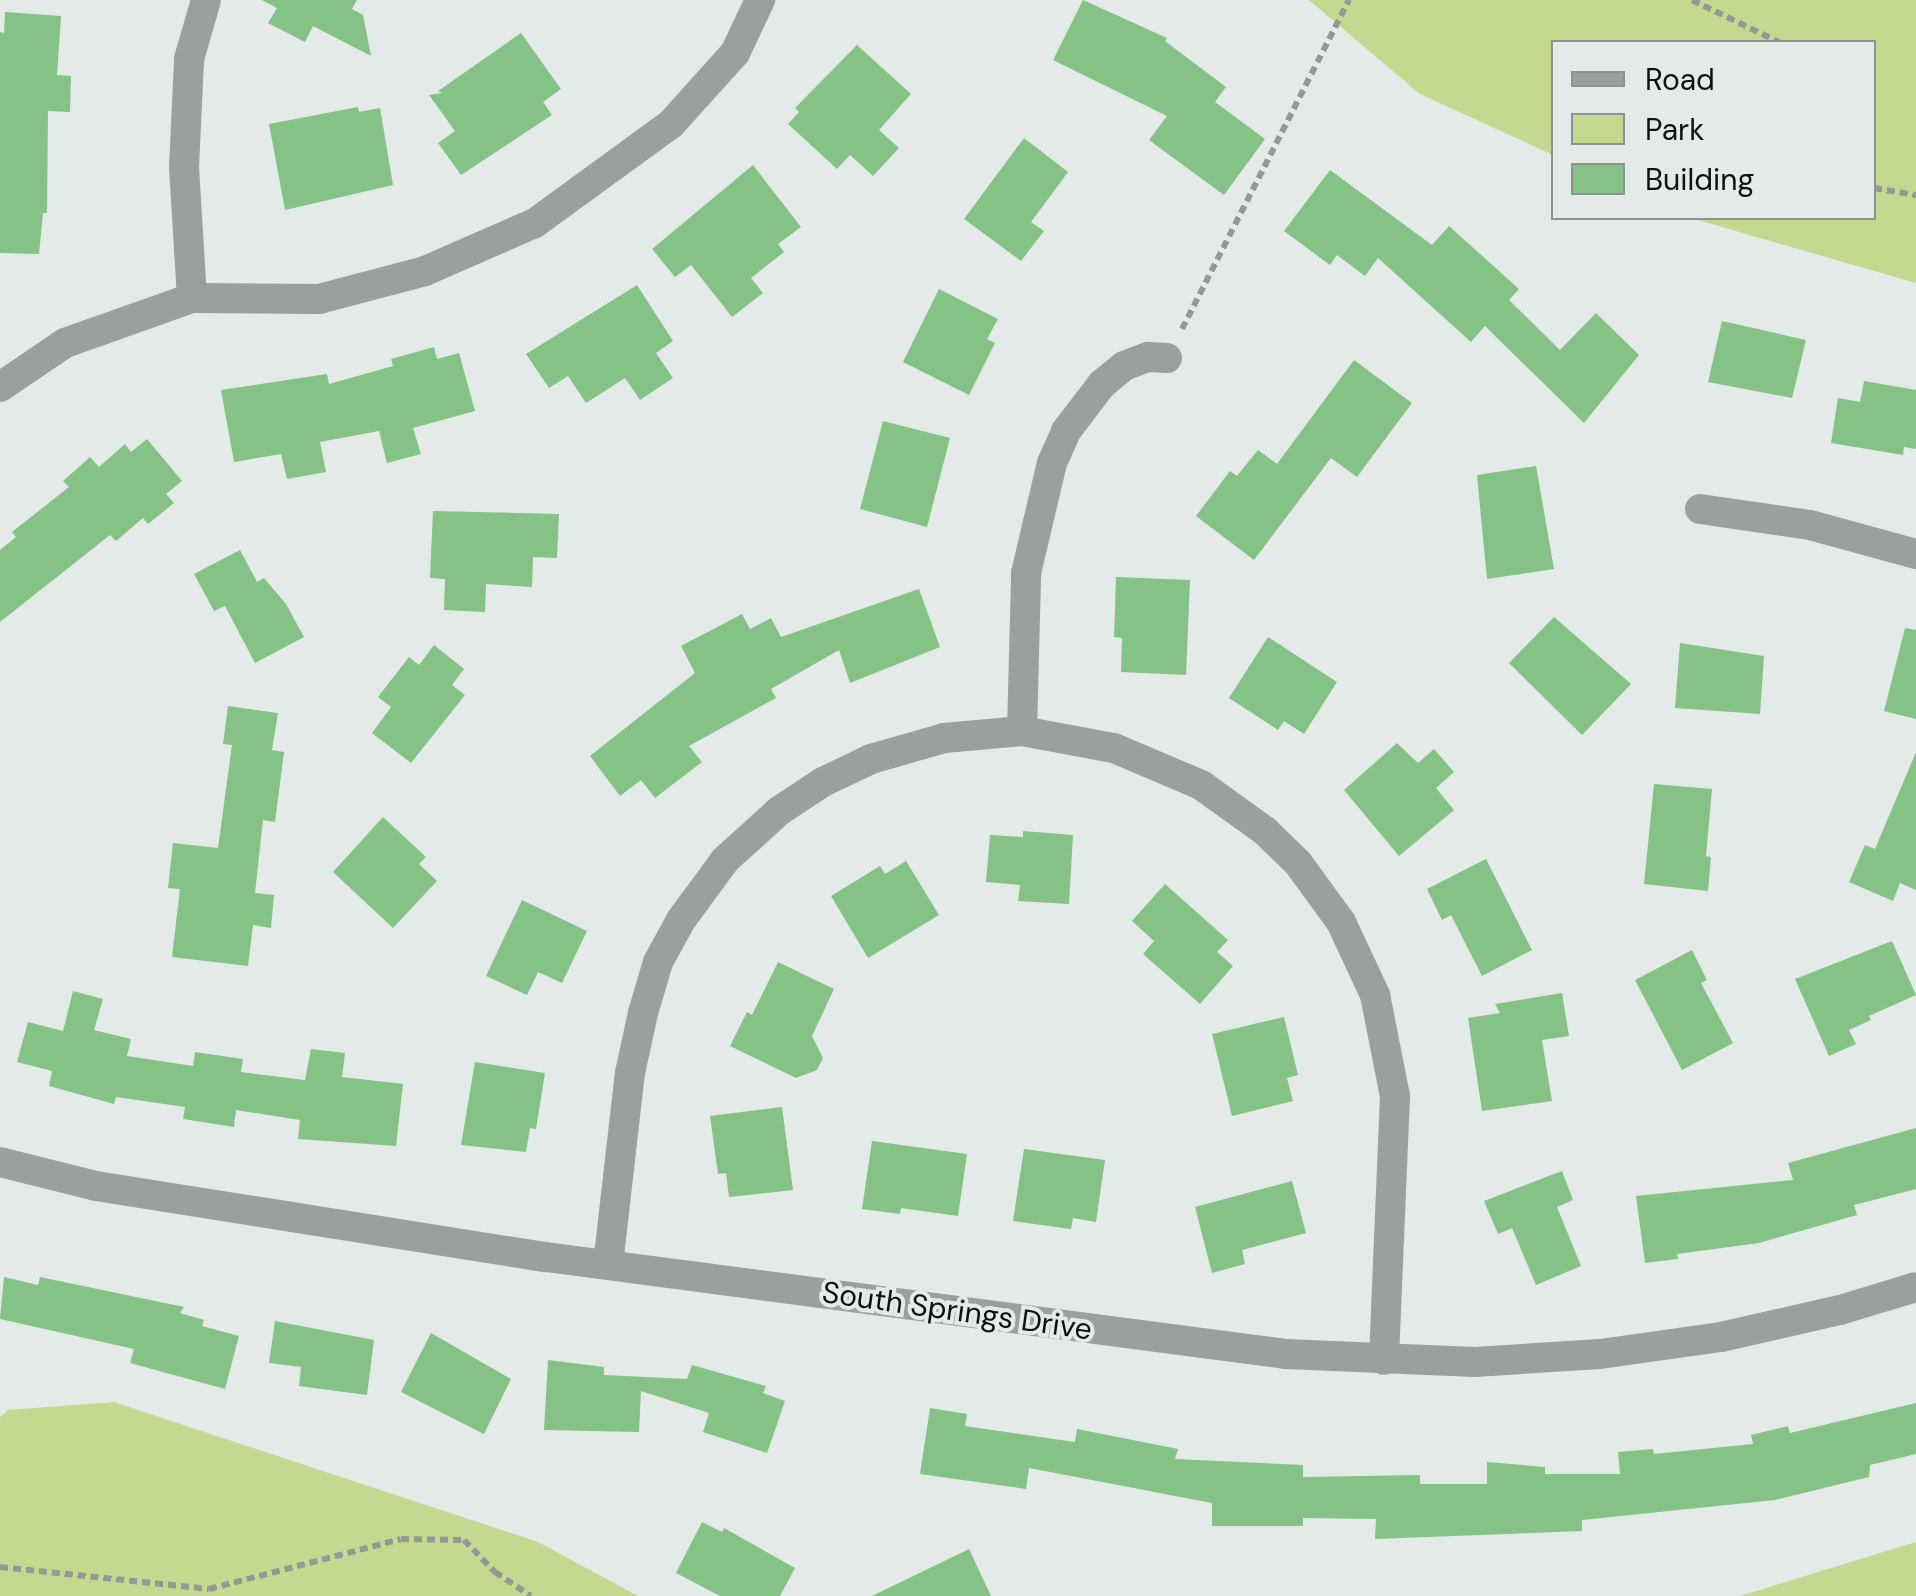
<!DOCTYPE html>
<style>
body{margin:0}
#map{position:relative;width:1916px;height:1596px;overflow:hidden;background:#e3eae7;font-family:"DM Sans",sans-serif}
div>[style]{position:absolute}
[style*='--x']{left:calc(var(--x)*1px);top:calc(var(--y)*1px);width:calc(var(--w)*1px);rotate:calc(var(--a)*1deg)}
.green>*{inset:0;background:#c5d88f}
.building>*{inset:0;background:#84c385}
.path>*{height:6px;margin-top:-3px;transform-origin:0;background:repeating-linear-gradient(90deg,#949996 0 8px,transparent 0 13px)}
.minor>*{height:30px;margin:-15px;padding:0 15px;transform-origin:15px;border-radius:15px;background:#9c9f9f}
span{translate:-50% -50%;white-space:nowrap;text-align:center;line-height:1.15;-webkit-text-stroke:8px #e3eae7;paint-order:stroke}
.street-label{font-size:30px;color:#0f1110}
.legend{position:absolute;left:1551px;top:40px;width:325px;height:180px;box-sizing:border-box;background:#e3eae7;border:2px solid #8e9391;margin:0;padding:12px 18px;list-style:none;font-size:30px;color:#0f1110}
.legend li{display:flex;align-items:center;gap:20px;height:50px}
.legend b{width:50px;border:2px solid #8e9391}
</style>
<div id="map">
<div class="green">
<div style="clip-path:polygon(1309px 0,1916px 0,1916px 283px,1691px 218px,1874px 218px,1874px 42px,1554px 42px,1553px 155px,1420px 94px)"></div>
<div style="clip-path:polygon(114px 1402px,538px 1542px,638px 1596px,0 1596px,0 1417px,8px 1410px)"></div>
<div style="clip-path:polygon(1916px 1542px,1916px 1596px,1740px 1596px)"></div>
</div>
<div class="building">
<div style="clip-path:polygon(262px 0,357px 0,352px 9px,363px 15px,371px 56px,313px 26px,305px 42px,268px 23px,277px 8px)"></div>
<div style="clip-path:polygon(1083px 0,1167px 38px,1165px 41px,1226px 87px,1215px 102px,1265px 139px,1224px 195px,1149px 140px,1167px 116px,1053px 60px)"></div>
<div style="clip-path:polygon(5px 12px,61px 16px,57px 75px,71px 76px,70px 112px,48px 111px,47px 213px,43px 213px,39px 254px,0 253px,0 32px,4px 33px)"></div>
<div style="clip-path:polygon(521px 33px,561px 89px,543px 102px,552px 115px,461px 175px,438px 143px,455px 131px,429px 95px,442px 93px,438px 91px)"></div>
<div style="clip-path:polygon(857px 45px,911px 94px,879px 130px,899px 148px,873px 176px,850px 155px,837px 169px,788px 124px,799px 112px,795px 108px)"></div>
<div style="clip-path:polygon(358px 107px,359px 112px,380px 108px,393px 185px,285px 210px,269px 124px)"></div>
<div style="clip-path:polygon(1024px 138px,1068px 172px,1031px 222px,1044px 231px,1021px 261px,964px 219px)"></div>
<div style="clip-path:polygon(753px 165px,801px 227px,778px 244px,784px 252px,751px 278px,763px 293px,732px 317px,691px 265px,675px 277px,652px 249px)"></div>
<div style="clip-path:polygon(1330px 170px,1432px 245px,1449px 226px,1519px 289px,1509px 300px,1560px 350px,1596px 313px,1639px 355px,1584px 423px,1485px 326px,1471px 342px,1378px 258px,1365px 276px,1337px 255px,1330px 265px,1284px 231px)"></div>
<div style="clip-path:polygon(637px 285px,673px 341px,656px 353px,673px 378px,640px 400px,625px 378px,586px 403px,568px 376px,549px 388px,526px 354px)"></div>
<div style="clip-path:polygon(939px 289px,998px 319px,987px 339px,995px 343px,969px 395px,903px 362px)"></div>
<div style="clip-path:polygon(1722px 321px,1806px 340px,1792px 398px,1708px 382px)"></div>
<div style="clip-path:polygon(434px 347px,437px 359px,459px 353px,475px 411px,413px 428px,421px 454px,387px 463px,379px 431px,320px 442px,326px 472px,287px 479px,281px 454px,234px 462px,221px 390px,327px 374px,329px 384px,393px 366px,391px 359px)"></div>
<div style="clip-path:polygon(1354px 360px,1412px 403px,1357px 477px,1331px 458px,1254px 560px,1196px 516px,1230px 471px,1237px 476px,1258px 450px,1277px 464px)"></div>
<div style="clip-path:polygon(1864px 381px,1916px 390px,1916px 449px,1904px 447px,1903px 455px,1831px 443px,1838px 398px,1860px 402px)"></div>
<div style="clip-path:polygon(883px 421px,950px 438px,927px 527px,860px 509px)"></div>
<div style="clip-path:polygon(147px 439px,182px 481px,166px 494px,174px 503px,148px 524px,143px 518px,116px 541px,110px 535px,0 622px,0 550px,16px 537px,12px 532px,69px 487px,63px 481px,90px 457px,99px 467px,125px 444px,131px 452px)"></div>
<div style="clip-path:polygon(1536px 466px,1554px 569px,1487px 579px,1477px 475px)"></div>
<div style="clip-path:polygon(433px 511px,559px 514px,557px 558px,533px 557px,532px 587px,486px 584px,485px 612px,444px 610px,445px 579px,430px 578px)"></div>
<div style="clip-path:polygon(240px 550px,257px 582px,264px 578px,286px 604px,304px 637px,255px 663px,225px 606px,214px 611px,194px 574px)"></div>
<div style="clip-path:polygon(1116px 577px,1190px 580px,1186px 675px,1121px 672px,1122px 638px,1114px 637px)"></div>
<div style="clip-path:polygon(919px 589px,940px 647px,850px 683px,839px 650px,771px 689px,776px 698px,689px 746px,702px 762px,655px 798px,641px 780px,620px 796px,590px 756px,695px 673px,681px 646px,742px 614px,750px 629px,771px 618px,781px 637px)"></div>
<div style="clip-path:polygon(1554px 617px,1631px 684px,1582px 735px,1509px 663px)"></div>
<div style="clip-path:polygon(1905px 628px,1916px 630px,1916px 719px,1884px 711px)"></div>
<div style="clip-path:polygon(1268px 637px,1337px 682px,1304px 734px,1284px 721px,1278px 730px,1229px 698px)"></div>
<div style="clip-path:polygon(1680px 643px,1764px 656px,1760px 714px,1675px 708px)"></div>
<div style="clip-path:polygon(434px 645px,464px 669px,452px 685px,465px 695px,411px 763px,372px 733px,391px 707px,378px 697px,409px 657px,419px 665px)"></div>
<div style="clip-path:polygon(228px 706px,278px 713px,272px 750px,284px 752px,275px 822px,263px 820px,255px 893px,274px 895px,271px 928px,253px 925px,248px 966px,172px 957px,180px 889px,168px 888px,173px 843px,218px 848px,232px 745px,223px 744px)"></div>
<div style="clip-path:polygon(1397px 743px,1418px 763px,1434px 749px,1454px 772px,1436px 788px,1454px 810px,1399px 856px,1344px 790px)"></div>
<div style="clip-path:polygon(1916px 752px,1916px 890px,1900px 883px,1893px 901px,1849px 882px,1865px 845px,1875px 849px)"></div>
<div style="clip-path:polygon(1654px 784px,1712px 789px,1706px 856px,1711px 857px,1708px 891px,1644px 884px)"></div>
<div style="clip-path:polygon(383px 817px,426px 857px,419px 864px,437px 881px,393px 928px,333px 872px)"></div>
<div style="clip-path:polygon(1023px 831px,1073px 835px,1069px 904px,1018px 901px,1020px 885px,986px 882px,990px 835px,1023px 837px)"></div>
<div style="clip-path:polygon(1486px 859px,1532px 950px,1482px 976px,1451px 915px,1442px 920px,1427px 889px)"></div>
<div style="clip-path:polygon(906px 861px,939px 915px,868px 958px,831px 896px,880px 866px,885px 874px)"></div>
<div style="clip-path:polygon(1165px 884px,1228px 940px,1217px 952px,1233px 966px,1200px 1004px,1143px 954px,1154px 941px,1132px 921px)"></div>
<div style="clip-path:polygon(522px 900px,587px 931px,562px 983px,538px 972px,527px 995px,486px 976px)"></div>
<div style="clip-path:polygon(1892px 941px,1916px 995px,1869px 1016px,1871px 1020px,1849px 1030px,1856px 1044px,1829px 1056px,1795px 979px)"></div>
<div style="clip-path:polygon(1692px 950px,1707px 980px,1701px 983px,1733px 1043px,1682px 1070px,1635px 980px)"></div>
<div style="clip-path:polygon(778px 962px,834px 989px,812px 1036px,823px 1058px,817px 1070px,796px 1078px,730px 1046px,747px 1012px,752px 1015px)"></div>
<div style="clip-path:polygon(73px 991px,103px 999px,94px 1030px,131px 1039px,127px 1056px,193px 1066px,195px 1052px,243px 1059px,241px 1072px,305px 1080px,311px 1049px,345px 1053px,342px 1077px,403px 1084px,396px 1146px,298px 1139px,300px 1120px,236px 1110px,234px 1127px,183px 1119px,185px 1107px,116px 1097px,114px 1104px,49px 1086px,52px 1071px,17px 1062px,28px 1022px,63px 1031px)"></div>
<div style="clip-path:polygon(1562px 993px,1569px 1036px,1542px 1040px,1552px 1101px,1482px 1111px,1468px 1018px,1500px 1013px,1495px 1004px)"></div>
<div style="clip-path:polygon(1284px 1017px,1298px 1075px,1287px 1078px,1293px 1101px,1232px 1116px,1212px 1034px)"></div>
<div style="clip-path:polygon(475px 1062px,545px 1073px,536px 1129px,530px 1128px,526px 1152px,461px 1145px)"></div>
<div style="clip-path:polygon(782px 1107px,793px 1190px,729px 1197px,726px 1173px,718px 1174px,710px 1116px)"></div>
<div style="clip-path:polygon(1916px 1128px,1916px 1189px,1854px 1205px,1857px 1215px,1759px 1243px,1677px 1254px,1678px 1259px,1645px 1263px,1636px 1196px,1793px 1180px,1788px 1163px)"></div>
<div style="clip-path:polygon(872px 1141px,967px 1154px,958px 1216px,901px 1208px,900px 1214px,862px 1209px)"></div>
<div style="clip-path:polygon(1024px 1149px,1105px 1160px,1096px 1222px,1073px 1218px,1071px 1229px,1013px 1221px)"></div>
<div style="clip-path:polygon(1562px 1171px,1573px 1200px,1557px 1207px,1581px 1266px,1536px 1285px,1512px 1228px,1498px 1234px,1484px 1201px)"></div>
<div style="clip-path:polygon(1292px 1181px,1306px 1233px,1242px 1250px,1245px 1264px,1212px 1273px,1195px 1207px)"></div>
<div style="clip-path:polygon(4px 1277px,38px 1285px,40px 1277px,184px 1307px,180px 1313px,204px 1320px,202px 1326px,239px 1336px,225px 1389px,130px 1363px,134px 1349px,0 1319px)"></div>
<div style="clip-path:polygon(275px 1321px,374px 1340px,367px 1395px,299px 1386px,301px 1367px,269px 1363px)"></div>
<div style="clip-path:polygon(431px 1333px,511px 1379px,484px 1434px,401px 1392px)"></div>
<div style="clip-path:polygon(548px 1360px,604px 1367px,604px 1375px,687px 1379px,692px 1365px,766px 1386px,763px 1393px,785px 1401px,767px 1453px,703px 1432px,709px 1413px,641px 1391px,639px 1432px,544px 1430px)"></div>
<div style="clip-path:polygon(1916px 1403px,1916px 1454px,1870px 1465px,1869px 1477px,1775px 1500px,1582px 1520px,1582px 1531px,1375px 1539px,1376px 1519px,1303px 1518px,1303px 1526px,1212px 1526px,1212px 1503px,1029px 1468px,1026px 1489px,920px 1474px,930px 1408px,967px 1414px,965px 1426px,1075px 1442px,1077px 1429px,1178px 1449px,1175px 1459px,1303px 1465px,1303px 1477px,1420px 1475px,1420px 1484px,1487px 1484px,1487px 1462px,1545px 1467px,1545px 1474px,1620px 1474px,1618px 1452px,1653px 1449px,1654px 1454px,1753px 1444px,1751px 1435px,1788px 1426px,1790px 1433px)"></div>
<div style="clip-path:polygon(702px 1522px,722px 1532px,724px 1528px,795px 1568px,780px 1596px,720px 1596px,676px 1573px)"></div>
<div style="clip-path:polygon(969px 1549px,991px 1596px,872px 1596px)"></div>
</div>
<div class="path">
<div style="--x:1692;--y:0;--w:97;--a:25.8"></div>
<div style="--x:1874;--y:188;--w:43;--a:9.5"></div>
<div style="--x:1182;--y:329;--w:369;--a:-63.1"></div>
<div style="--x:0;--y:1567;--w:210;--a:6"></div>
<div style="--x:209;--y:1589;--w:198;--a:-14.6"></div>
<div style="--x:401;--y:1539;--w:63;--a:0.9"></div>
<div style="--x:464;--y:1540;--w:45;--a:45.9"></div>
<div style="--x:495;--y:1572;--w:43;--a:33.7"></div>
</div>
<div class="minor">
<div style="--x:192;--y:298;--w:131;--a:-93.5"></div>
<div style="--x:184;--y:167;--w:108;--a:-87.3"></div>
<div style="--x:189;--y:59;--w:61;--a:-73.9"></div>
<div style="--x:0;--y:387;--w:78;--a:-34.1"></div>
<div style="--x:65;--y:343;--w:135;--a:-19.5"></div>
<div style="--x:192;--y:298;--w:127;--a:0.5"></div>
<div style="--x:319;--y:299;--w:110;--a:-14.8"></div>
<div style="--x:425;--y:271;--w:120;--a:-23.6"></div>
<div style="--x:535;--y:223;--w:168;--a:-36.1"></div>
<div style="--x:671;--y:124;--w:96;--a:-48"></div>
<div style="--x:735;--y:53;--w:59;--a:-64.7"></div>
<div style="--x:1700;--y:509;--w:111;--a:8.3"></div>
<div style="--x:1810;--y:525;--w:110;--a:15.3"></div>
<div style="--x:1022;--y:731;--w:158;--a:-88.5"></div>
<div style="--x:1026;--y:573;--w:113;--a:-76.7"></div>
<div style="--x:1052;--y:463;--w:35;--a:-66"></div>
<div style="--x:1066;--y:431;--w:59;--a:-52.5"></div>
<div style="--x:1102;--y:384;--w:28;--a:-39"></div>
<div style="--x:1124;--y:366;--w:26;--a:-21"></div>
<div style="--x:1148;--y:357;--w:19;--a:3"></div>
<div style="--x:0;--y:1162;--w:99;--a:14"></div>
<div style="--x:96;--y:1186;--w:456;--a:9"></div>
<div style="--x:546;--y:1257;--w:746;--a:7.47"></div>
<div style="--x:1286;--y:1354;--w:189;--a:2.4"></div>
<div style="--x:1475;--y:1362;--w:125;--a:-3.7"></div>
<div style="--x:1600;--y:1354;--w:122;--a:-8"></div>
<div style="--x:1721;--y:1337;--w:122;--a:-12.8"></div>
<div style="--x:1840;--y:1310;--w:79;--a:-16.8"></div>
<div style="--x:608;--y:1265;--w:193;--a:-83.5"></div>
<div style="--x:630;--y:1073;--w:61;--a:-77.8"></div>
<div style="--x:643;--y:1013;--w:53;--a:-73.6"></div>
<div style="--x:658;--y:962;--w:48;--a:-61.3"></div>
<div style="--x:681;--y:920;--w:74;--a:-53.7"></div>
<div style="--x:725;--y:860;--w:73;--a:-42.2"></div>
<div style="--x:779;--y:811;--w:53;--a:-33.4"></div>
<div style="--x:823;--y:782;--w:53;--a:-25.6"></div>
<div style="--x:871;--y:759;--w:76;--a:-16"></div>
<div style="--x:944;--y:738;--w:78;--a:-5.1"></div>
<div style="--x:1022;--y:731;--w:94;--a:10.5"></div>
<div style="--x:1114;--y:748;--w:95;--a:23"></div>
<div style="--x:1201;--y:785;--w:79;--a:35.7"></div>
<div style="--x:1265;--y:831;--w:46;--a:44.1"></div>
<div style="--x:1298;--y:863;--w:73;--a:53.9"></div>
<div style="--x:1341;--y:922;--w:81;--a:65"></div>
<div style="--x:1375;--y:995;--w:103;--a:78.8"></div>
<div style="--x:1395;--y:1096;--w:264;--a:92.4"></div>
</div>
<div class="street-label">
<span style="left:957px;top:1311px;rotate:8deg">South Springs Drive</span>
</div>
<ul class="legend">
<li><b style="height:12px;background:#9c9f9f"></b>Road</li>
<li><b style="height:28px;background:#c5d88f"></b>Park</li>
<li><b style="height:28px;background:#84c385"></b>Building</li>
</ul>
</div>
